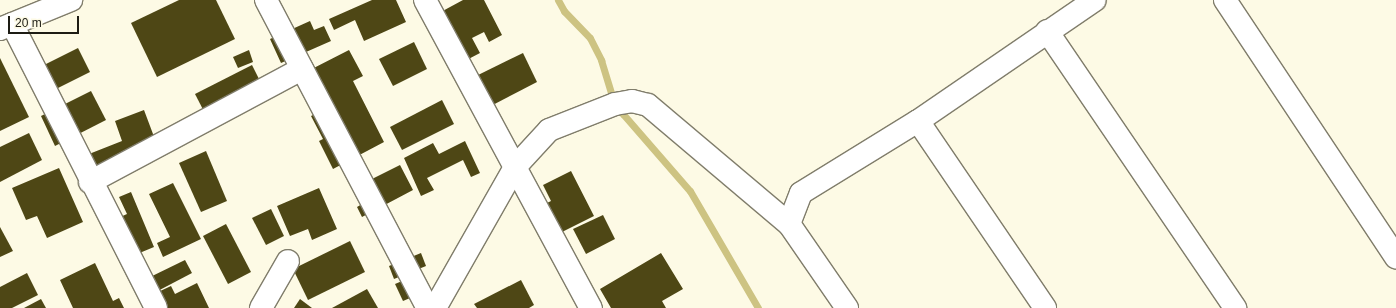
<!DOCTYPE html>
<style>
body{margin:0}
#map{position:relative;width:1396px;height:308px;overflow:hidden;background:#fdfae5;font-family:Helvetica,sans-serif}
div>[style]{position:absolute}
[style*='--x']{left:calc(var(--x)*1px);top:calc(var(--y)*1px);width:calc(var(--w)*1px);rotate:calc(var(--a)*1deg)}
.stream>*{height:7px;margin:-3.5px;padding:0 3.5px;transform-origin:3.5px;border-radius:3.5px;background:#cdc382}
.building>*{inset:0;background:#4e4715}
.roads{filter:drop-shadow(1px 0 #807d6b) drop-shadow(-1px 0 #807d6b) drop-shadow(0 1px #807d6b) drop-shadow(0 -1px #807d6b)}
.minor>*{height:22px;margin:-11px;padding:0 11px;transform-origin:11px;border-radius:11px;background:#fff}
span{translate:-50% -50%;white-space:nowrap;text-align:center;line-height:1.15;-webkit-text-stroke:4px #fdfae5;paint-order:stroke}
.scale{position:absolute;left:8px;top:16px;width:71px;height:18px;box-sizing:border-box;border:2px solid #1d1c14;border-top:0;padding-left:5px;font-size:12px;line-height:14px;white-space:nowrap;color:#1d1c14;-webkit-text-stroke:3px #fdfae5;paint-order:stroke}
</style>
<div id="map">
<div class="stream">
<div style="--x:558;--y:0;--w:13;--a:61"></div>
<div style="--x:564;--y:11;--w:37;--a:46"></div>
<div style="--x:590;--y:38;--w:25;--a:63"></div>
<div style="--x:601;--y:60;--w:37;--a:73"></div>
<div style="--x:612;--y:95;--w:22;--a:60"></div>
<div style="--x:623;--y:114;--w:102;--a:49"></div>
<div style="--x:690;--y:191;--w:135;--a:59.8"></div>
</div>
<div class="building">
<div style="clip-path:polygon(179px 0,216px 0,235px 39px,157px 77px,131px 23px)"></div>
<div style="clip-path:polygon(372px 0,396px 0,406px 22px,364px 41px,355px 20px,334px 30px,329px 19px)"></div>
<div style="clip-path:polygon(463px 0,484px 0,502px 35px,489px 42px,484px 32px,472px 38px,480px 53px,457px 65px,426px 20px)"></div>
<div style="clip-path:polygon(310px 21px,314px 30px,324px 26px,331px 41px,281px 63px,270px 39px)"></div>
<div style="clip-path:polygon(414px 42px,427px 69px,393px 86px,379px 59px)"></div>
<div style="clip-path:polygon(78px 48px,90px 72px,44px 95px,32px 71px)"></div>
<div style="clip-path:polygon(249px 50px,253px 62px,238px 68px,233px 57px)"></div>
<div style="clip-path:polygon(349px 50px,363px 76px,353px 81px,384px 142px,333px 169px,319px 141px,323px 139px,311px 116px,321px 111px,302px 74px)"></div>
<div style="clip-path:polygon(523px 53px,537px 82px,487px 108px,472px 78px)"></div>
<div style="clip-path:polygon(0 58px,29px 117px,0 131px)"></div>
<div style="clip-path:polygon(252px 65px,260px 81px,211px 125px,195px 94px)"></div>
<div style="clip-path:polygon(91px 91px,106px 120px,55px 146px,41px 116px)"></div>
<div style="clip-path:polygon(442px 100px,454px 124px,402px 150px,390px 127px)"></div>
<div style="clip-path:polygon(144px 110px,159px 150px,96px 173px,89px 154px,122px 141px,115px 121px)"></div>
<div style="clip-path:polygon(29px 133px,42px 160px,0 182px,0 147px)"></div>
<div style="clip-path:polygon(465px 141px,480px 173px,471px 177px,463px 160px,419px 182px,427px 178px,434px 190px,421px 196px,404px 158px,433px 143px,439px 154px)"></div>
<div style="clip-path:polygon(206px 151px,227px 201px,201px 212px,179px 163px)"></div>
<div style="clip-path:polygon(400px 165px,413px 190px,362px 217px,357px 207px,362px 204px,354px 188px)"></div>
<div style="clip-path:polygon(59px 168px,83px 222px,47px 238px,37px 216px,26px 220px,12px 188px)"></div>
<div style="clip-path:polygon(571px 171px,594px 216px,544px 241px,539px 207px,551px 201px,543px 185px)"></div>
<div style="clip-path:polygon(173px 183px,201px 239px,163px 257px,157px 243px,170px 237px,149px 194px)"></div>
<div style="clip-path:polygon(319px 188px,337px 229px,312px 240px,308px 229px,290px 236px,277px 206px)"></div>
<div style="clip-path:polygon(131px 192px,154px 247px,125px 259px,109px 222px,127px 214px,119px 197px)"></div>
<div style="clip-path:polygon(271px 209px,284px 236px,266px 245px,252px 218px)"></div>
<div style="clip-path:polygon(603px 215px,615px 239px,586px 254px,573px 229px)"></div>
<div style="clip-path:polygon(226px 224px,251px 272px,228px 284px,203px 236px)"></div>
<div style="clip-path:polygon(0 227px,13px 251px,0 257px)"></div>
<div style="clip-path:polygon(350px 241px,365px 272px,308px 300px,293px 269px)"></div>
<div style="clip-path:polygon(421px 253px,426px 266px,394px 279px,389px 266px)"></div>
<div style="clip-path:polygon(661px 253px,683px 289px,662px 301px,666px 308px,611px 308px,600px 289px)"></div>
<div style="clip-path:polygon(185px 260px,192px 273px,152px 294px,144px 280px)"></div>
<div style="clip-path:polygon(95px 263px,113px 301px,119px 298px,124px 308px,73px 308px,60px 280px)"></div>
<div style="clip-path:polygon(27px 273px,38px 295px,12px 308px,0 308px,0 287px)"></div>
<div style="clip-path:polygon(414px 276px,422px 293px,403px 301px,395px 284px)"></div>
<div style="clip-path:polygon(521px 280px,534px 305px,529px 308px,477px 308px,474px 304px)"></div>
<div style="clip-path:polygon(197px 283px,209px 308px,148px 308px,143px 299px,171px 286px,175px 294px)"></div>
<div style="clip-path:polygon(367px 289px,378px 308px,332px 308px)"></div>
<div style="clip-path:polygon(41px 299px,46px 308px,24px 308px)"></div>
<div style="clip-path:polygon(300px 299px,312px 308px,294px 308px)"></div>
</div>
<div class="roads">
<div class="minor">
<div style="--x:266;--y:0;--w:348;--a:62.3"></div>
<div style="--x:425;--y:0;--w:350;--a:61.7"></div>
<div style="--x:1225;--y:0;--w:309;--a:56.4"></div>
<div style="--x:12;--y:24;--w:318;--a:63.1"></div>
<div style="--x:0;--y:29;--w:77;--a:-22.2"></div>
<div style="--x:1047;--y:31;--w:335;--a:55.8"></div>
<div style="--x:918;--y:121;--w:226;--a:55.8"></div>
<div style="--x:90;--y:182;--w:240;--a:-28.1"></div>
<div style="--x:261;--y:308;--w:54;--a:-60.1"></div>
<div style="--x:435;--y:308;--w:162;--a:-60.4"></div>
<div style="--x:515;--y:167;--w:50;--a:-47.4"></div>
<div style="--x:549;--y:130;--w:71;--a:-21.5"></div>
<div style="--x:615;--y:104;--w:17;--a:-10"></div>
<div style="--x:632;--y:101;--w:16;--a:14"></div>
<div style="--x:648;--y:105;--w:185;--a:40.2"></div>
<div style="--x:847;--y:308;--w:102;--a:-124.6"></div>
<div style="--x:789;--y:224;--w:33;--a:-69"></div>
<div style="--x:801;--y:193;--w:137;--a:-31.6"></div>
<div style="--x:918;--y:121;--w:214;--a:-34.4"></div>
</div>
</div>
<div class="scale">20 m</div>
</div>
